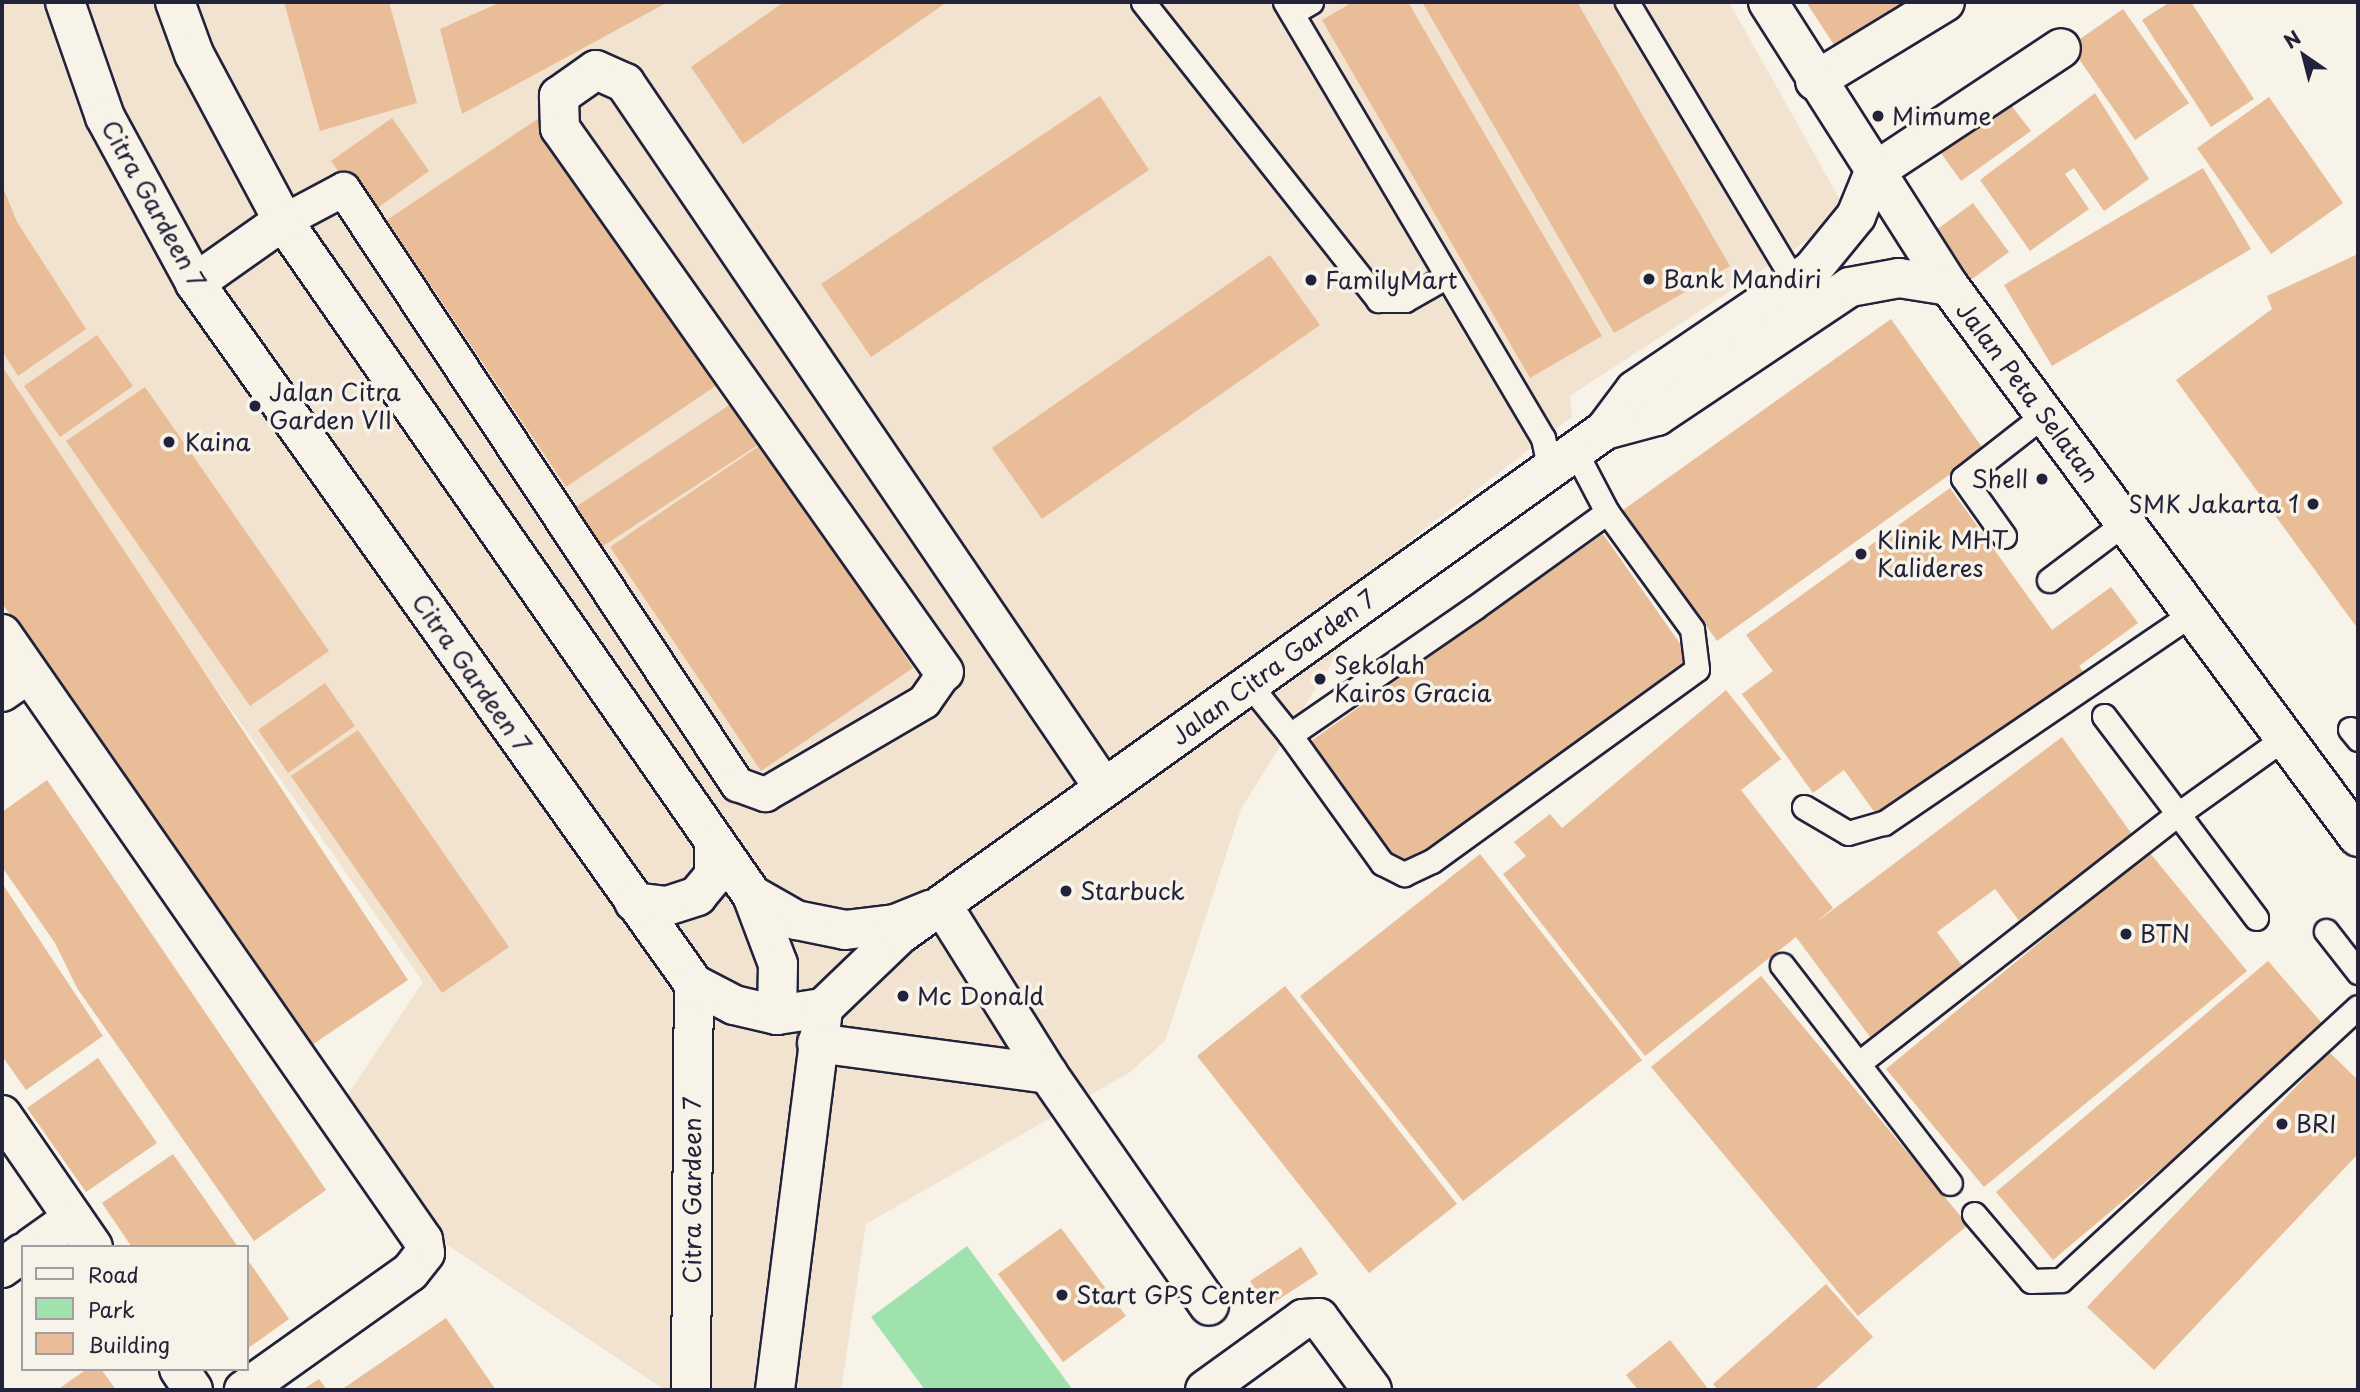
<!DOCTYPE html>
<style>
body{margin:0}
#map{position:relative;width:2360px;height:1392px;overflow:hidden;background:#f7f3e8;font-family:"Playpen Sans",sans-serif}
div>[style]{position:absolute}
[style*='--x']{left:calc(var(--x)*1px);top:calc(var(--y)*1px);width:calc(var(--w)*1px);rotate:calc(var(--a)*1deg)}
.built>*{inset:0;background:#f2e3d0}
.green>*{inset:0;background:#a0e2ad}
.building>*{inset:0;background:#e8bd98}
.roads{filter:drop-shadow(2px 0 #22223b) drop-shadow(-2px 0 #22223b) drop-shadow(0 2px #22223b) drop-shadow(0 -2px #22223b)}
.service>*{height:23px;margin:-11.5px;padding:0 11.5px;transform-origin:11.5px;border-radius:11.5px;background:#f7f3e8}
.pedestrian>*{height:33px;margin:-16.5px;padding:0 16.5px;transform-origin:16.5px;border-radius:16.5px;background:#f7f3e8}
.minor>*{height:38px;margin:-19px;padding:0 19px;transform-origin:19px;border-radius:19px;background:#f7f3e8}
.tertiary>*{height:38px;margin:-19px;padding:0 19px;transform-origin:19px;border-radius:19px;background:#f7f3e8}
.secondary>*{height:38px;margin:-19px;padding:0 19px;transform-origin:19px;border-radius:19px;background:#f7f3e8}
.dots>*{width:19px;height:19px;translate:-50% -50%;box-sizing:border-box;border:4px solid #f7f3e8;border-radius:50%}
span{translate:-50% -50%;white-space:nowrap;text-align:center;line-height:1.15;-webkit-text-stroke:7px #f7f3e8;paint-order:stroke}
.poi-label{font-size:24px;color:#22223b}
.left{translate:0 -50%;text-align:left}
.right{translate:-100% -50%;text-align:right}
.street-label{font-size:24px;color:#22223b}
.frame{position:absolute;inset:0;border:4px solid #22223b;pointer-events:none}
.legend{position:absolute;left:21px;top:1245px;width:228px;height:126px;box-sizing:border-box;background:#f7f3e8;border:2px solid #a29fa3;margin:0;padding:9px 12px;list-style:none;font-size:21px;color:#22223b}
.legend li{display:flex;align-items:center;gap:14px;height:35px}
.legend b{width:35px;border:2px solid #a29fa3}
.north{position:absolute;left:2269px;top:21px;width:70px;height:70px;-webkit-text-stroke:5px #f7f3e8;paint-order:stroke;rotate:325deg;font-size:19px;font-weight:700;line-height:28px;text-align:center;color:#22223b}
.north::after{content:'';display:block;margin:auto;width:24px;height:32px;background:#22223b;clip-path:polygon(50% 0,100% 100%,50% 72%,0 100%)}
</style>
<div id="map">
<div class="built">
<div style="clip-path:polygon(2px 2px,1729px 2px,1848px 214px,1570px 396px,1572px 417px,1406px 543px,1241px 809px,1165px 1041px,1130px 1072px,866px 1224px,841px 1390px,665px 1390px,419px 1226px,339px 1108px,423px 982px,2px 384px)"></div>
</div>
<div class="green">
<div style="clip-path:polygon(967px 1246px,1073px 1390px,925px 1390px,871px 1317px)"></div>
</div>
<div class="building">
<div style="clip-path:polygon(284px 2px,389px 2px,417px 103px,320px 131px)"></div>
<div style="clip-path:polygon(501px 2px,668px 2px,462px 114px,440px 29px)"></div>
<div style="clip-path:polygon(784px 2px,947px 2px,743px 144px,691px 67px)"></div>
<div style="clip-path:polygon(1353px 2px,1408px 2px,1602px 336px,1530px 378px,1322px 20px)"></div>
<div style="clip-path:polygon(1422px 2px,1577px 2px,1730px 266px,1614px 333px)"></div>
<div style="clip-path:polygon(1806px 2px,1921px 2px,1840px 54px)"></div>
<div style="clip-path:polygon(2170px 2px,2191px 2px,2254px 99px,2211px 127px,2142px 20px)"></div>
<div style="clip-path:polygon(2123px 9px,2189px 103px,2135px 140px,2070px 46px)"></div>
<div style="clip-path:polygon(2001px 92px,2031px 131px,1961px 181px,1933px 142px)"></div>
<div style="clip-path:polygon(2095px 93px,2149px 179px,2104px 211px,2074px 168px,2065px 174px,2089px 209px,2030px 251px,1980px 180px)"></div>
<div style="clip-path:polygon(1100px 96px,1149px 170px,871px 357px,821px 284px)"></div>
<div style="clip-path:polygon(2269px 97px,2343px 203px,2271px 254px,2197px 148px)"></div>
<div style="clip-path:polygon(392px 118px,429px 171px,369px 214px,331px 161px)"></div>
<div style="clip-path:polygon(539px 118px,717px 385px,566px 487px,387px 220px)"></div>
<div style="clip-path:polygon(2203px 168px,2251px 249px,2052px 366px,2004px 285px)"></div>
<div style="clip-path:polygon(2px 185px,17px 222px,86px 329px,18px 376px,2px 351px)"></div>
<div style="clip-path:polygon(1973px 203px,2009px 252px,1968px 282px,1932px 233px)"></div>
<div style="clip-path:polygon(2358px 254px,2358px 629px,2176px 380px,2272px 309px,2267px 296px)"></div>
<div style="clip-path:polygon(1270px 255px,1320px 325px,1042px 519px,992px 448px)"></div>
<div style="clip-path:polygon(1891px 319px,1984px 450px,1717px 641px,1623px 510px)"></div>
<div style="clip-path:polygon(97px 335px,133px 386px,60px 437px,24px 386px)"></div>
<div style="clip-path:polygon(2px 366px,408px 980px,306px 1049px,2px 603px)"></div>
<div style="clip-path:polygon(145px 387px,329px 651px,250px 706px,66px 441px)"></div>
<div style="clip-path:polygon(740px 398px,767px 439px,597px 550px,571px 510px)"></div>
<div style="clip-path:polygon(762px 444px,913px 668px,761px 771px,610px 547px)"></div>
<div style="clip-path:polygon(1950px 488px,2052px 630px,2111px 587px,2138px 623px,2079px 666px,2085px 674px,1881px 821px,1844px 770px,1813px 793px,1742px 694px,1773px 671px,1746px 635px)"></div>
<div style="clip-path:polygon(1603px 534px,1695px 665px,1403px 872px,1311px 741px)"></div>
<div style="clip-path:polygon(325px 683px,355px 726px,288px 773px,258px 730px)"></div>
<div style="clip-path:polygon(1726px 690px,1781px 759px,1741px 790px,1833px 908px,1814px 924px,2062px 737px,2134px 837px,2020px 922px,1995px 889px,1937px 932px,1963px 967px,1870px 1037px,1796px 937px,1645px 1056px,1503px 874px,1526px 856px,1514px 842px,1550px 814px,1562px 828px)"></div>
<div style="clip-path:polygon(358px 730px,509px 947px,442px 993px,291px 776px)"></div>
<div style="clip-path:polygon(47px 780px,326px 1190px,254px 1241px,77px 988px,55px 943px,2px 867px,2px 812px)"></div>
<div style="clip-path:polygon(2149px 852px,2247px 971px,1984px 1187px,1886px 1069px)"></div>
<div style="clip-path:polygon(1480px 854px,1642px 1060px,1463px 1201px,1300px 996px)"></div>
<div style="clip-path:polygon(2px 883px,103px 1036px,26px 1090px,2px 1056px)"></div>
<div style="clip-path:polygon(2268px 961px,2327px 1029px,2053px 1260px,1996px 1192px)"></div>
<div style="clip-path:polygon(1761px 976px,1968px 1225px,1858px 1316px,1651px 1067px)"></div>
<div style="clip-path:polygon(1285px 986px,1457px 1204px,1369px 1273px,1197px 1056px)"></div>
<div style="clip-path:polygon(2329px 1052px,2358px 1080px,2358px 1154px,2154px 1370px,2087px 1307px)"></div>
<div style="clip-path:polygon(98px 1058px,157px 1143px,86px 1192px,27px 1108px)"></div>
<div style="clip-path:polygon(173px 1154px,199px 1191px,238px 1247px,132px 1247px,127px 1240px,102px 1203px)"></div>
<div style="clip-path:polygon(1061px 1228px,1126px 1316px,1063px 1362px,998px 1274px)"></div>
<div style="clip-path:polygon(1301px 1247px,1318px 1274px,1267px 1307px,1250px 1281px)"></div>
<div style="clip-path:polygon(247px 1259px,289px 1319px,247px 1349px)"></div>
<div style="clip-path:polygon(1826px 1284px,1873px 1337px,1814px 1390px,1718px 1390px,1713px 1384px)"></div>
<div style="clip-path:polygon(446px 1318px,496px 1390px,341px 1390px)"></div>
<div style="clip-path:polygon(1670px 1340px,1709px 1390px,1638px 1390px,1626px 1375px)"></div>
<div style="clip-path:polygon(87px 1369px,101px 1369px,116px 1390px,57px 1390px)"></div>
<div style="clip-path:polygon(319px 1379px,327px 1390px,302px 1390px)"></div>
</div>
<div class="roads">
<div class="service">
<div style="--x:1143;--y:2;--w:380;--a:51.7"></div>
<div style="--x:1378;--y:300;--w:27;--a:0"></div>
<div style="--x:1405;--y:300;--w:48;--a:-29.7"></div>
<div style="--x:1285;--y:2;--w:507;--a:59.39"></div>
<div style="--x:1543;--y:438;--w:25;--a:78"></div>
<div style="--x:1548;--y:462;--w:14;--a:129"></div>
<div style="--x:1627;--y:2;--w:327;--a:59.1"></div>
<div style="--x:1292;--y:13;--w:22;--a:-30"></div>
<div style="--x:2004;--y:536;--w:71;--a:-125.3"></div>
<div style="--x:1963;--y:478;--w:104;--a:-38"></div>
<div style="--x:2049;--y:580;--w:96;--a:-37"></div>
<div style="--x:1249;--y:684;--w:65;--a:51.2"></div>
<div style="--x:1290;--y:735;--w:224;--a:-34.6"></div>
<div style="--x:1474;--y:608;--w:164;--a:-35.8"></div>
<div style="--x:1607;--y:512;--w:69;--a:-117.7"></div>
<div style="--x:2104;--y:716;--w:123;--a:52.9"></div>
<div style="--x:2178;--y:814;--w:130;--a:-35.6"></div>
<div style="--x:2350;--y:729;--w:13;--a:51"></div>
<div style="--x:1290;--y:735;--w:158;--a:54.3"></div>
<div style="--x:1382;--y:863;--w:25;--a:27"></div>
<div style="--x:1404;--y:874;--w:31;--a:-25"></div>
<div style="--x:1432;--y:861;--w:327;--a:-35.9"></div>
<div style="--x:1697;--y:669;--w:40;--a:-97.1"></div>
<div style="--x:1692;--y:629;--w:145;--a:-126"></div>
<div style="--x:1804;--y:807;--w:51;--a:30.6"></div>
<div style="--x:1848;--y:833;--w:37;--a:-16"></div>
<div style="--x:1884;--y:823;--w:374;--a:-34.2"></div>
<div style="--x:2326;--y:931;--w:52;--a:52"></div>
<div style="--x:1782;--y:965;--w:275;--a:52.4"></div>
<div style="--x:1859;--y:1063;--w:405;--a:-38"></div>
<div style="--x:2178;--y:814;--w:130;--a:53.1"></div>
<div style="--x:1974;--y:1214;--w:88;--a:49.6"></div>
<div style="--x:2031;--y:1281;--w:30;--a:-2"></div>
<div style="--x:2061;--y:1280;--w:403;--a:-42.6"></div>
</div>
<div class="pedestrian">
<div style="--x:283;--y:221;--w:68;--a:-28.1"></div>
<div style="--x:343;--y:189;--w:714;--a:56.49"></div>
<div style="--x:737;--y:784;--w:30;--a:20"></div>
<div style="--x:765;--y:794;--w:184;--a:-30.3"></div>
<div style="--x:924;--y:701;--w:35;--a:-55"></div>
</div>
<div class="minor">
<div style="--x:1815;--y:81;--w:152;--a:-31.3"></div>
<div style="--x:1874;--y:172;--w:224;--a:-33.5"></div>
<div style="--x:2;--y:634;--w:738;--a:55.21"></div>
<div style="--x:423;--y:1240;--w:13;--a:81"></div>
<div style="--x:425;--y:1253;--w:24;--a:128"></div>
<div style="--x:410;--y:1272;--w:204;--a:144.6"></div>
<div style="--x:944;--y:672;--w:666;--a:-125.22"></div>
<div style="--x:560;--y:128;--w:32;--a:-92"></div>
<div style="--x:559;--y:96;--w:45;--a:-35.1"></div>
<div style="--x:596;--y:70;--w:32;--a:24"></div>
<div style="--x:625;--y:83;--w:852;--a:55.81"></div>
<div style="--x:2;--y:692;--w:32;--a:-35"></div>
<div style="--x:942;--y:905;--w:199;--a:57.9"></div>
<div style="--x:1048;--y:1074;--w:282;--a:55.2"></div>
<div style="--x:817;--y:1043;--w:233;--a:7.6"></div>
<div style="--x:2;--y:1115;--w:160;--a:55.4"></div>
<div style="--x:32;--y:1247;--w:50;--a:-35.3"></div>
<div style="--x:2;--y:1268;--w:26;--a:-36"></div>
<div style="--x:179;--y:1369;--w:25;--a:56"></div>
<div style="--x:691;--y:1390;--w:406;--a:-89.6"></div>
<div style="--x:775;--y:1390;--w:385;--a:-82.8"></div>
<div style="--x:1205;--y:1390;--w:121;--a:-35.9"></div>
<div style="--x:1303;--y:1319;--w:16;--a:-4"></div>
<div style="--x:1319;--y:1318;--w:89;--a:53.6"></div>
</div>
<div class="tertiary">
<div style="--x:175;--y:2;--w:55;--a:69.9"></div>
<div style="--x:194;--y:54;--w:189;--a:61.9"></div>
<div style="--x:283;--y:221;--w:821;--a:55.17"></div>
<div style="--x:752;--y:895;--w:51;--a:29.6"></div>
<div style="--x:796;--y:920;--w:50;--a:11.5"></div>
<div style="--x:845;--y:930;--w:50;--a:-6.8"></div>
<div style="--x:895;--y:924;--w:38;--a:-22"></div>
</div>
<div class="secondary">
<div style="--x:65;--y:2;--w:122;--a:70.8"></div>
<div style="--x:105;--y:117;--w:189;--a:61.5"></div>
<div style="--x:195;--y:283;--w:860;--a:54.56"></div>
<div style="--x:694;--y:984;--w:45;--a:27.7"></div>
<div style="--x:734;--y:1005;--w:44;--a:13.1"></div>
<div style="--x:777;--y:1015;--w:47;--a:-8.7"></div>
<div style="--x:823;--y:1008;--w:105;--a:-43.8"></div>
<div style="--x:899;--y:935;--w:868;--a:-35.58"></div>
<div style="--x:1605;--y:430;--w:50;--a:-53.1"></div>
<div style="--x:1635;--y:390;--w:214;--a:-34.1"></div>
<div style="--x:1812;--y:270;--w:70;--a:-50.8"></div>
<div style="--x:1856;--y:216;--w:48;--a:-67.8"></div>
<div style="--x:1768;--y:2;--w:337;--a:57.5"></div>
<div style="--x:1949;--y:286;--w:686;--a:53.41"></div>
<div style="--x:195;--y:283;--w:108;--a:-35.2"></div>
<div style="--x:1605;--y:430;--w:54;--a:-15.1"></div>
<div style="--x:1657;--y:416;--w:232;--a:-33.8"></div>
<div style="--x:1850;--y:287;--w:50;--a:-10.4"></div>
<div style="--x:1899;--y:278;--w:51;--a:9.1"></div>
<div style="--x:752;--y:895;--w:74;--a:69.4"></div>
<div style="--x:778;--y:964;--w:51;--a:91.1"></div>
<div style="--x:634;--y:902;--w:33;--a:7"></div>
<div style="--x:667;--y:906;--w:32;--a:-18"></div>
<div style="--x:697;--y:896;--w:26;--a:-50"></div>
<div style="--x:714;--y:876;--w:35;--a:-90"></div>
</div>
</div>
<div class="dots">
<div style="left:1878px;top:116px;background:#22223b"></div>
<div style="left:1649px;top:279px;background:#22223b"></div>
<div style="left:1311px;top:280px;background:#22223b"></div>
<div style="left:255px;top:406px;background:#22223b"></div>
<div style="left:169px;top:442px;background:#22223b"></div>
<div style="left:2042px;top:479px;background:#22223b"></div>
<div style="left:2313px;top:504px;background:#22223b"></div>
<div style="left:1861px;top:554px;background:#22223b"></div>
<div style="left:1320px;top:679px;background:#22223b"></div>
<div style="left:1066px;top:891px;background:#22223b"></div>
<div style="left:2126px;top:934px;background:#22223b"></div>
<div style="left:903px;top:996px;background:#22223b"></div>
<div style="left:2282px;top:1124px;background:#22223b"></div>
<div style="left:1062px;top:1295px;background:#22223b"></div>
</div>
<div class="poi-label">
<span class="left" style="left:1892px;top:116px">Mimume</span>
<span class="left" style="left:1663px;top:279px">Bank Mandiri</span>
<span class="left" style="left:1325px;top:280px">FamilyMart</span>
<span class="left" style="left:269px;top:406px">Jalan Citra<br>Garden VII</span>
<span class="left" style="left:185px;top:442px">Kaina</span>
<span class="right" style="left:2028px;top:479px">Shell</span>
<span class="right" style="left:2299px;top:504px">SMK Jakarta 1</span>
<span class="left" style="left:1877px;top:554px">Klinik MHT<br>Kalideres</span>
<span class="left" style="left:1334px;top:679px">Sekolah<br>Kairos Gracia</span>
<span class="left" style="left:1080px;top:891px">Starbuck</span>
<span class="left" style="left:2140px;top:934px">BTN</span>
<span class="left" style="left:917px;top:996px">Mc Donald</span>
<span class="left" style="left:2296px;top:1124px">BRI</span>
<span class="left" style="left:1076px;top:1295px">Start GPS Center</span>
</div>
<div class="street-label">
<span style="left:154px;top:204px;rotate:61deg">Citra Gardeen 7</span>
<span style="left:2028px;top:392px;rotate:53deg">Jalan Peta Selatan</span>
<span style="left:1273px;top:667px;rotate:-36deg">Jalan Citra Garden 7</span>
<span style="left:472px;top:673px;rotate:55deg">Citra Gardeen 7</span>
<span style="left:692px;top:1190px;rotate:-90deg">Citra Gardeen 7</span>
</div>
<div class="frame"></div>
<ul class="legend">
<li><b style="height:9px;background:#f7f3e8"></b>Road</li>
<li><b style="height:19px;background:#a0e2ad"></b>Park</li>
<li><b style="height:19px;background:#e8bd98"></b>Building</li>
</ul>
<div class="north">N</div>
</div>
